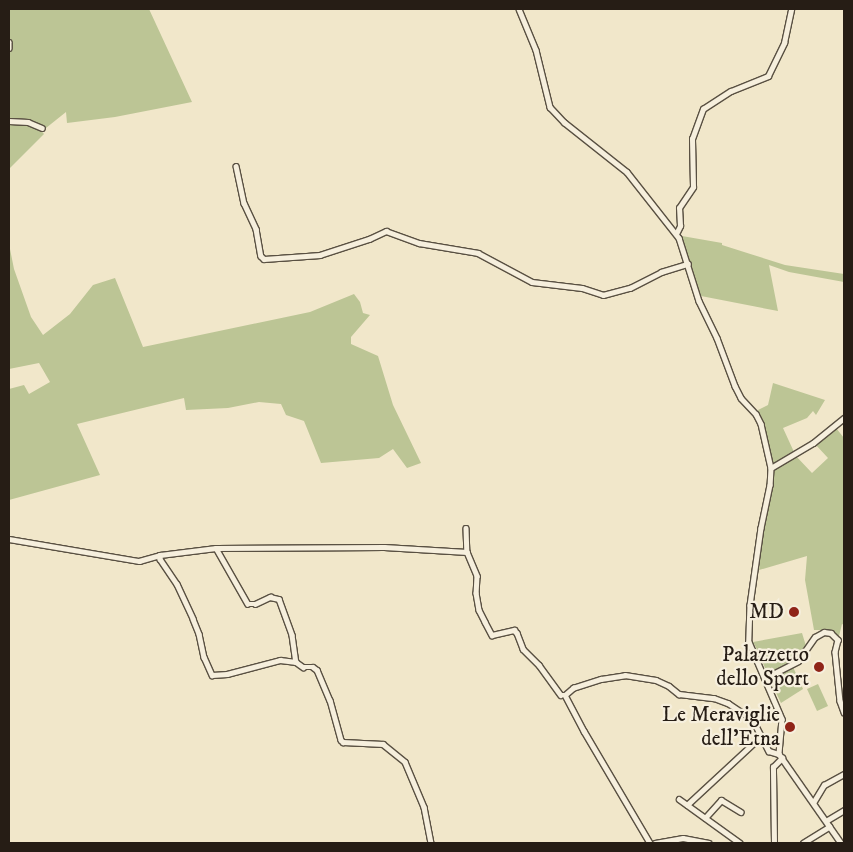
<!DOCTYPE html>
<style>
body{margin:0}
#map{position:relative;width:853px;height:852px;overflow:hidden;background:#f1e7ca;font-family:"IM FELL DW Pica",serif}
div>[style]{position:absolute}
[style*='--x']{left:calc(var(--x)*1px);top:calc(var(--y)*1px);width:calc(var(--w)*1px);rotate:calc(var(--a)*1deg)}
.green>*{inset:0;background:#bcc595}
.roads{filter:drop-shadow(1px 0 #595042) drop-shadow(-1px 0 #595042) drop-shadow(0 1px #595042) drop-shadow(0 -1px #595042)}
.minor>*{height:4.5px;margin:-2.25px;padding:0 2.25px;transform-origin:2.25px;border-radius:2.25px;background:#f6efdd}
.dots>*{width:14px;height:14px;translate:-50% -50%;box-sizing:border-box;border:2px solid #f6efdd;border-radius:50%}
span{translate:-50% -50%;white-space:nowrap;text-align:center;line-height:1.15;-webkit-text-stroke:4.5px #f6efdd;paint-order:stroke}
.poi-label{font-size:21px;color:#261d15}
.right{translate:-100% -50%;text-align:right}
.frame{position:absolute;inset:0;border:10px solid #261d15;pointer-events:none}
</style>
<div id="map">
<div class="green">
<div style="clip-path:polygon(9px 9px,149px 9px,192px 102px,115px 117px,67px 123px,66px 112px,46px 128px,28px 120px,9px 118px,9px 53px,11px 47px,9px 38px)"></div>
<div style="clip-path:polygon(16px 122px,39px 128px,44px 134px,9px 169px,9px 123px)"></div>
<div style="clip-path:polygon(682px 236px,722px 243px,722px 245px,785px 265px,844px 274px,844px 282px,789px 272px,769px 265px,778px 311px,701px 296px)"></div>
<div style="clip-path:polygon(9px 244px,14px 269px,31px 317px,43px 335px,70px 314px,93px 285px,115px 278px,143px 347px,310px 312px,354px 294px,360px 302px,363px 313px,370px 315px,351px 337px,351px 344px,378px 356px,393px 405px,421px 463px,407px 468px,393px 449px,379px 458px,321px 463px,304px 421px,286px 415px,281px 404px,259px 402px,228px 408px,186px 410px,184px 398px,77px 424px,100px 475px,9px 500px,9px 389px,24px 385px,29px 394px,50px 382px,39px 363px,9px 369px)"></div>
<div style="clip-path:polygon(773px 383px,825px 400px,816px 415px,813px 411px,807px 418px,783px 428px,794px 452px,773px 465px,766px 433px,758px 410px,768px 405px)"></div>
<div style="clip-path:polygon(836px 428px,844px 438px,844px 625px,842px 624px,839px 636px,826px 630px,814px 630px,805px 580px,807px 556px,759px 570px,763px 527px,773px 480px,773px 468px,795px 455px,812px 473px,828px 458px,815px 444px)"></div>
<div style="clip-path:polygon(802px 633px,806px 646px,796px 661px,767px 673px,763px 663px,765px 659px,762px 659px,753px 642px)"></div>
<div style="clip-path:polygon(793px 667px,803px 689px,781px 703px,770px 680px)"></div>
<div style="clip-path:polygon(818px 684px,828px 706px,817px 711px,807px 689px)"></div>
</div>
<div class="roads">
<div class="minor">
<div style="--x:519;--y:9;--w:44;--a:67.5"></div>
<div style="--x:536;--y:50;--w:59;--a:76.2"></div>
<div style="--x:550;--y:107;--w:21;--a:47"></div>
<div style="--x:564;--y:122;--w:80;--a:38.4"></div>
<div style="--x:627;--y:172;--w:84;--a:51.8"></div>
<div style="--x:679;--y:238;--w:66;--a:72.4"></div>
<div style="--x:699;--y:301;--w:41;--a:64.1"></div>
<div style="--x:717;--y:338;--w:51;--a:69.4"></div>
<div style="--x:735;--y:386;--w:13;--a:63"></div>
<div style="--x:741;--y:398;--w:22;--a:47"></div>
<div style="--x:756;--y:414;--w:11;--a:63"></div>
<div style="--x:761;--y:424;--w:45;--a:77.2"></div>
<div style="--x:771;--y:468;--w:17;--a:93"></div>
<div style="--x:770;--y:485;--w:44;--a:101.8"></div>
<div style="--x:761;--y:528;--w:78;--a:98.1"></div>
<div style="--x:750;--y:605;--w:37;--a:92"></div>
<div style="--x:749;--y:642;--w:84;--a:66.8"></div>
<div style="--x:782;--y:719;--w:35;--a:95"></div>
<div style="--x:779;--y:754;--w:108;--a:55.1"></div>
<div style="--x:9;--y:42;--w:6;--a:90"></div>
<div style="--x:9;--y:121;--w:19;--a:3"></div>
<div style="--x:28;--y:122;--w:15;--a:23"></div>
<div style="--x:236;--y:166;--w:38;--a:78"></div>
<div style="--x:244;--y:203;--w:29;--a:65"></div>
<div style="--x:256;--y:229;--w:27;--a:80"></div>
<div style="--x:261;--y:256;--w:4;--a:45"></div>
<div style="--x:264;--y:259;--w:56;--a:-4.1"></div>
<div style="--x:320;--y:255;--w:52;--a:-18.1"></div>
<div style="--x:369;--y:239;--w:19;--a:-25"></div>
<div style="--x:386;--y:231;--w:35;--a:20"></div>
<div style="--x:419;--y:243;--w:60;--a:9.6"></div>
<div style="--x:478;--y:253;--w:61;--a:28.2"></div>
<div style="--x:532;--y:282;--w:50;--a:6.8"></div>
<div style="--x:582;--y:288;--w:22;--a:18"></div>
<div style="--x:603;--y:295;--w:28;--a:-15"></div>
<div style="--x:630;--y:288;--w:35;--a:-27"></div>
<div style="--x:661;--y:272;--w:28;--a:-17"></div>
<div style="--x:676;--y:234;--w:9;--a:-63"></div>
<div style="--x:680;--y:226;--w:18;--a:-93"></div>
<div style="--x:679;--y:208;--w:25;--a:-56"></div>
<div style="--x:693;--y:187;--w:48;--a:-91.2"></div>
<div style="--x:692;--y:139;--w:32;--a:-70"></div>
<div style="--x:703;--y:109;--w:33;--a:-33"></div>
<div style="--x:731;--y:91;--w:40;--a:-22"></div>
<div style="--x:768;--y:76;--w:37;--a:-64"></div>
<div style="--x:784;--y:43;--w:35;--a:-78"></div>
<div style="--x:771;--y:468;--w:49;--a:-30.8"></div>
<div style="--x:813;--y:443;--w:40;--a:-39"></div>
<div style="--x:466;--y:528;--w:24;--a:88"></div>
<div style="--x:467;--y:552;--w:26;--a:67"></div>
<div style="--x:477;--y:576;--w:17;--a:93"></div>
<div style="--x:476;--y:593;--w:17;--a:80"></div>
<div style="--x:479;--y:610;--w:13;--a:63"></div>
<div style="--x:485;--y:622;--w:15;--a:62"></div>
<div style="--x:492;--y:635;--w:23;--a:-13"></div>
<div style="--x:514;--y:630;--w:4;--a:45"></div>
<div style="--x:517;--y:633;--w:17;--a:69"></div>
<div style="--x:523;--y:649;--w:23;--a:45"></div>
<div style="--x:539;--y:665;--w:37;--a:54"></div>
<div style="--x:561;--y:695;--w:4;--a:0"></div>
<div style="--x:565;--y:695;--w:11;--a:-41"></div>
<div style="--x:573;--y:688;--w:29;--a:-18"></div>
<div style="--x:601;--y:679;--w:24;--a:-9"></div>
<div style="--x:625;--y:675;--w:31;--a:9"></div>
<div style="--x:656;--y:680;--w:14;--a:25"></div>
<div style="--x:669;--y:686;--w:13;--a:39"></div>
<div style="--x:679;--y:694;--w:35;--a:7"></div>
<div style="--x:714;--y:698;--w:15;--a:20"></div>
<div style="--x:728;--y:703;--w:30;--a:34"></div>
<div style="--x:753;--y:720;--w:35;--a:63"></div>
<div style="--x:769;--y:751;--w:10;--a:17"></div>
<div style="--x:9;--y:539;--w:132;--a:9.6"></div>
<div style="--x:139;--y:561;--w:22;--a:-16"></div>
<div style="--x:160;--y:555;--w:56;--a:-7.1"></div>
<div style="--x:216;--y:548;--w:168;--a:-0.3"></div>
<div style="--x:384;--y:547;--w:83;--a:3.4"></div>
<div style="--x:216;--y:548;--w:64;--a:60.3"></div>
<div style="--x:248;--y:604;--w:7;--a:0"></div>
<div style="--x:255;--y:604;--w:17;--a:-25"></div>
<div style="--x:270;--y:597;--w:9;--a:13"></div>
<div style="--x:279;--y:599;--w:38;--a:70"></div>
<div style="--x:292;--y:635;--w:27;--a:82"></div>
<div style="--x:296;--y:662;--w:9;--a:36"></div>
<div style="--x:303;--y:667;--w:10;--a:0"></div>
<div style="--x:313;--y:667;--w:5;--a:37"></div>
<div style="--x:317;--y:670;--w:33;--a:67"></div>
<div style="--x:330;--y:700;--w:41;--a:74.6"></div>
<div style="--x:341;--y:740;--w:3;--a:45"></div>
<div style="--x:343;--y:742;--w:40;--a:2.9"></div>
<div style="--x:383;--y:744;--w:28;--a:39"></div>
<div style="--x:405;--y:762;--w:49;--a:67.1"></div>
<div style="--x:424;--y:807;--w:37;--a:79"></div>
<div style="--x:160;--y:555;--w:4;--a:90"></div>
<div style="--x:160;--y:559;--w:30;--a:56"></div>
<div style="--x:177;--y:584;--w:38;--a:65"></div>
<div style="--x:193;--y:619;--w:16;--a:68"></div>
<div style="--x:199;--y:634;--w:24;--a:78"></div>
<div style="--x:204;--y:657;--w:20;--a:66"></div>
<div style="--x:212;--y:675;--w:15;--a:-4"></div>
<div style="--x:227;--y:674;--w:55;--a:-14.8"></div>
<div style="--x:280;--y:660;--w:16;--a:7"></div>
<div style="--x:765;--y:678;--w:37;--a:-27"></div>
<div style="--x:798;--y:661;--w:29;--a:-55"></div>
<div style="--x:815;--y:637;--w:10;--a:-29"></div>
<div style="--x:824;--y:632;--w:7;--a:8"></div>
<div style="--x:831;--y:633;--w:10;--a:45"></div>
<div style="--x:838;--y:640;--w:12;--a:104"></div>
<div style="--x:835;--y:652;--w:49;--a:84.2"></div>
<div style="--x:840;--y:701;--w:12;--a:70"></div>
<div style="--x:565;--y:695;--w:41;--a:62.2"></div>
<div style="--x:584;--y:731;--w:130;--a:59.5"></div>
<div style="--x:679;--y:799;--w:75;--a:35.8"></div>
<div style="--x:813;--y:803;--w:21;--a:-59"></div>
<div style="--x:824;--y:785;--w:23;--a:-29"></div>
<div style="--x:687;--y:805;--w:96;--a:-42.9"></div>
<div style="--x:757;--y:740;--w:5;--a:-22"></div>
<div style="--x:705;--y:818;--w:24;--a:-48"></div>
<div style="--x:721;--y:800;--w:23;--a:31"></div>
<div style="--x:826;--y:821;--w:21;--a:-31"></div>
<div style="--x:655;--y:843;--w:28;--a:-10"></div>
<div style="--x:683;--y:838;--w:26;--a:11"></div>
<div style="--x:774;--y:843;--w:76;--a:-90.8"></div>
<div style="--x:773;--y:767;--w:13;--a:-45"></div>
<div style="--x:803;--y:843;--w:31;--a:-32"></div>
</div>
</div>
<div class="dots">
<div style="left:794px;top:612px;background:#8f2418"></div>
<div style="left:819px;top:667px;background:#8f2418"></div>
<div style="left:790px;top:727px;background:#8f2418"></div>
</div>
<div class="poi-label">
<span class="right" style="left:784px;top:612px">MD</span>
<span class="right" style="left:809px;top:667px">Palazzetto<br>dello Sport</span>
<span class="right" style="left:780px;top:727px">Le Meraviglie<br>dell'Etna</span>
</div>
<div class="frame"></div>
</div>
